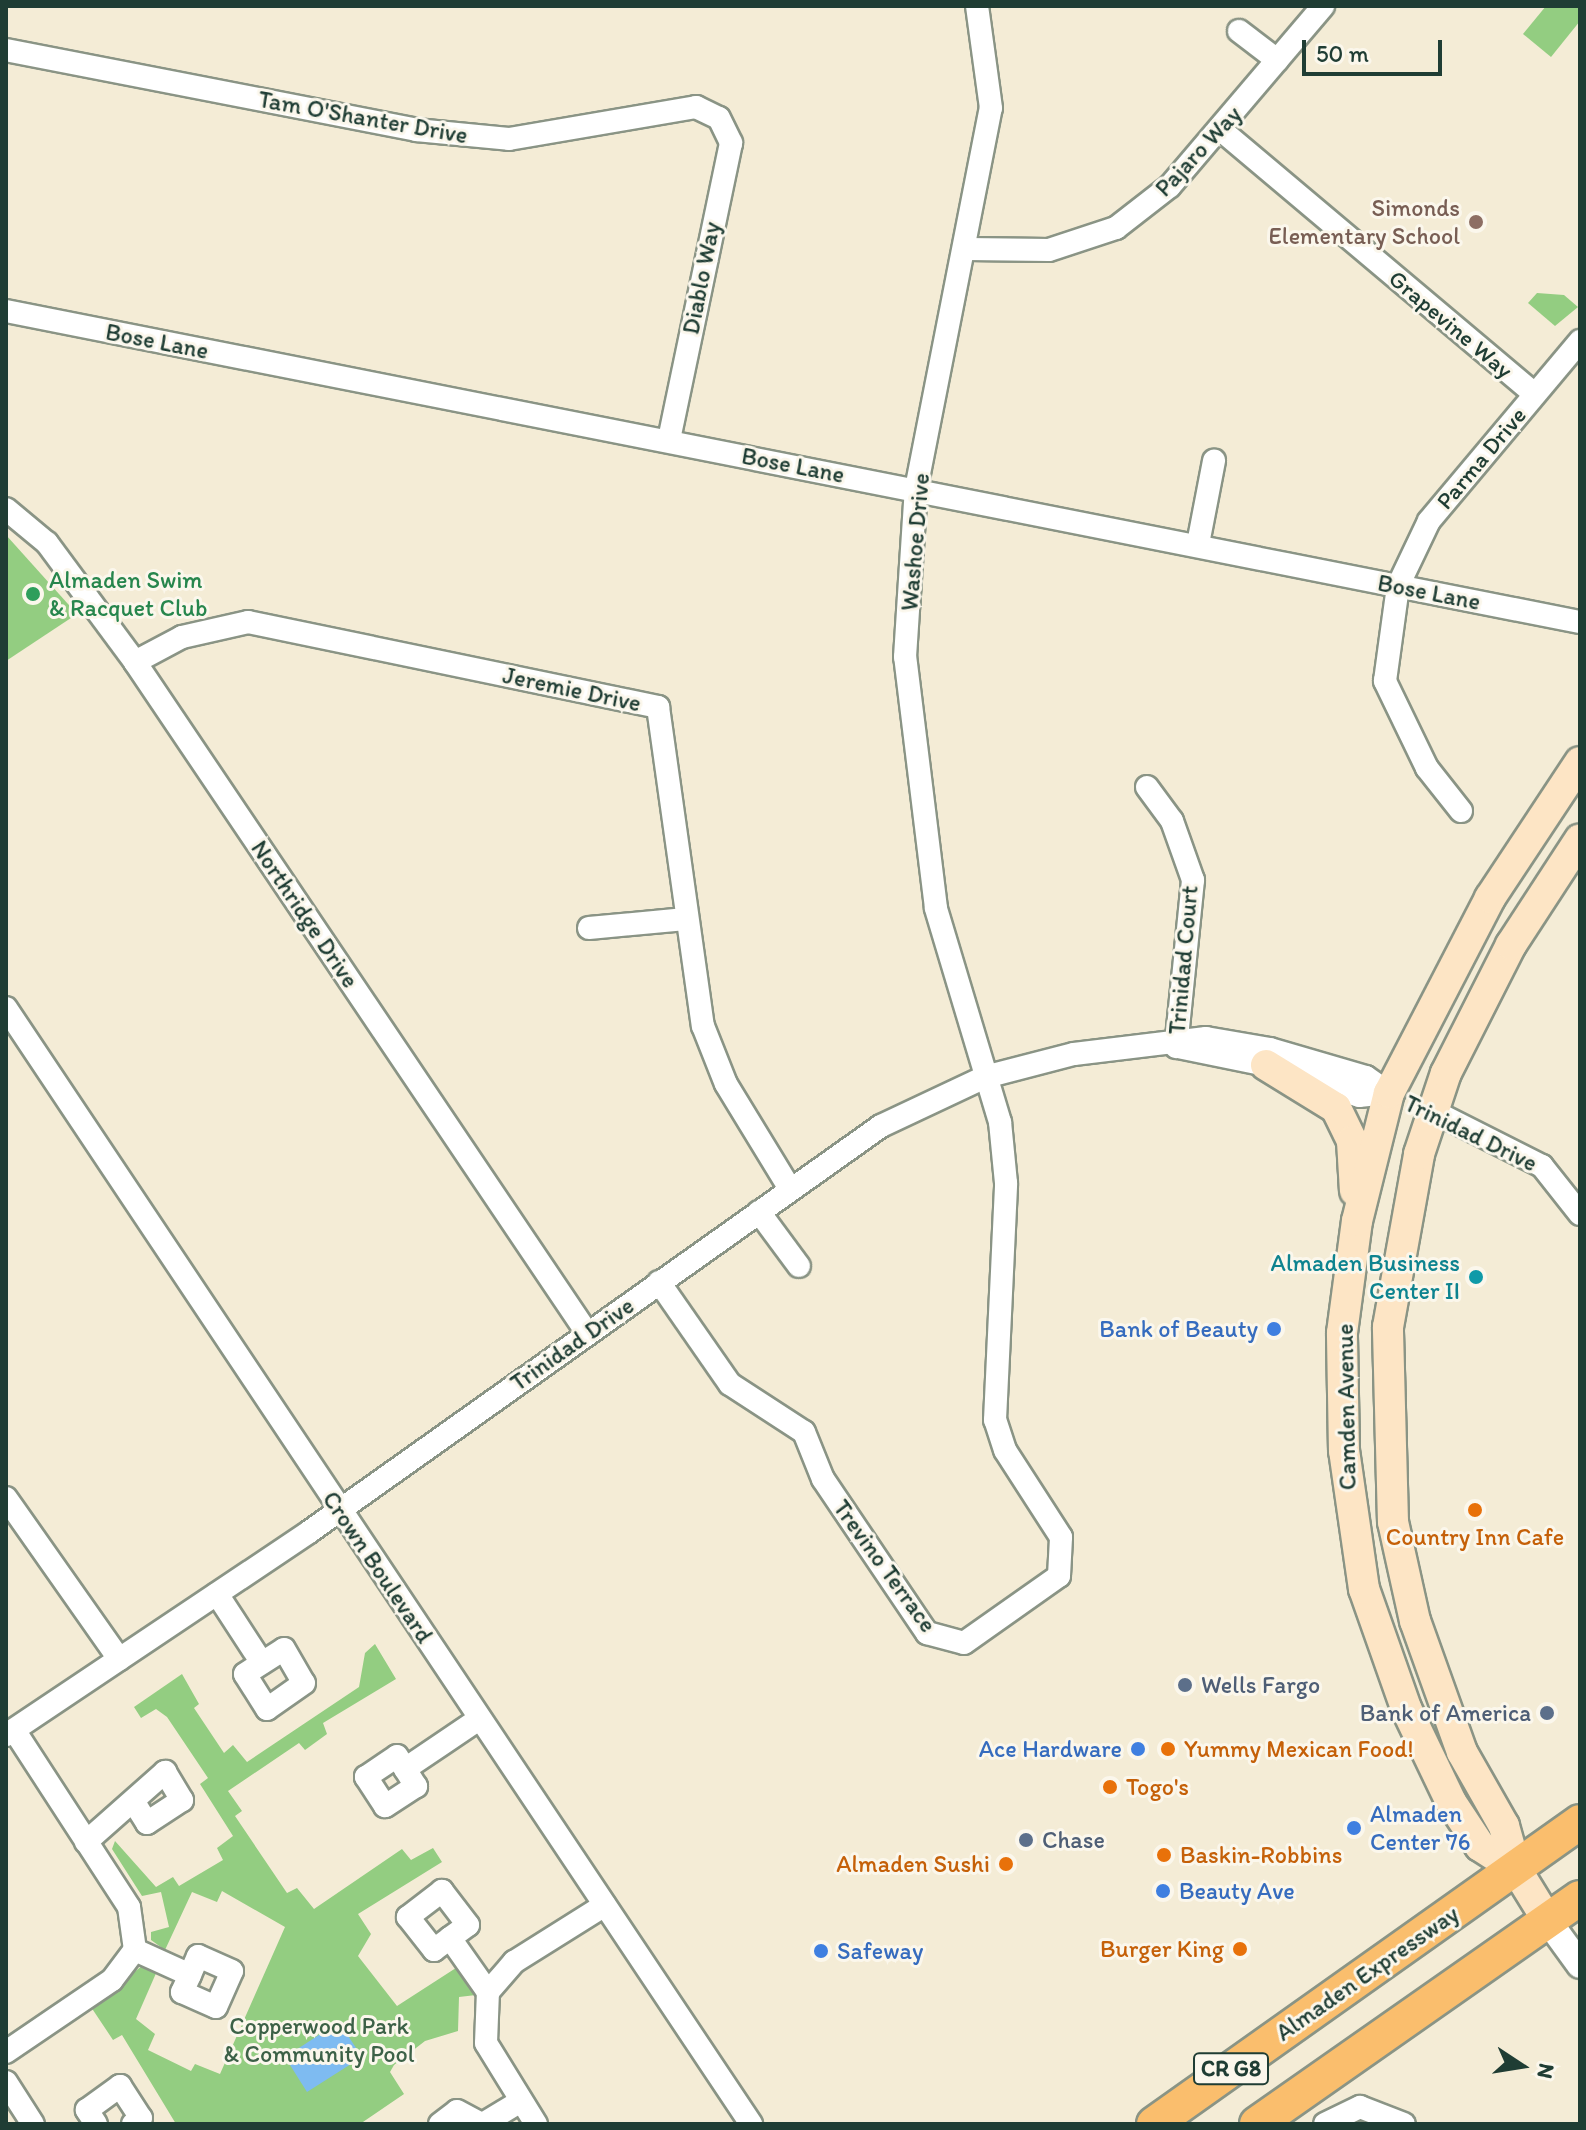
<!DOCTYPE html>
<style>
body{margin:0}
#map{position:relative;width:1586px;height:2130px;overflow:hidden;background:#f4ecd6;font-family:Itim,sans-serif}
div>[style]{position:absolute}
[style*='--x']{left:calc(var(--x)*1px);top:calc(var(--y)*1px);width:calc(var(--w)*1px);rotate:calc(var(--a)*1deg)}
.green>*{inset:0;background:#93cd81}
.water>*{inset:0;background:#7ebbf1}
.roads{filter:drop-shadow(2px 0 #8a9485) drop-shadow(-2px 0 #8a9485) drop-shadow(0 2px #8a9485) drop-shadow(0 -2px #8a9485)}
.minor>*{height:22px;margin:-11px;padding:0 11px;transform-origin:11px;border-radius:11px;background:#fff}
.tertiary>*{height:26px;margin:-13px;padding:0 13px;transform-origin:13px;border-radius:13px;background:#fff}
.secondary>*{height:30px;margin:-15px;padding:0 15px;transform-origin:15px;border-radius:15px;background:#fde5c5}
.primary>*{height:34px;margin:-17px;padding:0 17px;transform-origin:17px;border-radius:17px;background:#fabe6d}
.dots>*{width:22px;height:22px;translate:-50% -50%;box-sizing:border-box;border:4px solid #fbf7ec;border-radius:50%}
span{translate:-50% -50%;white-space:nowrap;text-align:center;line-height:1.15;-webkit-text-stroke:6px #fbf7ec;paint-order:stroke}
.shield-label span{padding:2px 6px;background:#fbf7ec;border:2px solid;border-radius:6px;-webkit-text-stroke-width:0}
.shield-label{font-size:22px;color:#1f3d34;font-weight:700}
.street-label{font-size:24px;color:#1f3d34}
.education-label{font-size:24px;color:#785e54}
.right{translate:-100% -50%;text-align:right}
.leisure-label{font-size:24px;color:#27864d}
.left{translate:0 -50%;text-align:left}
.culture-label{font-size:24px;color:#0d838f}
.shop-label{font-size:24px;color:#366cbe}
.food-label{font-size:24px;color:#c56008}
.service-label{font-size:24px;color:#4e5e75}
.park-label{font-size:24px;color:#3c6147}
.frame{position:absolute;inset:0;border:8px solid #1f3d34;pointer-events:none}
.north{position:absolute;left:1482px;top:2026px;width:80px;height:80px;-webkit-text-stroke:6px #fbf7ec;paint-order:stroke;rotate:102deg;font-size:22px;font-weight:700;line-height:32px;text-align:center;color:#1f3d34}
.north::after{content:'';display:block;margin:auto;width:28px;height:36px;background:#1f3d34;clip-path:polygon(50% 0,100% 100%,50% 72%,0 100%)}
.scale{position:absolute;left:1302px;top:40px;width:140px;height:36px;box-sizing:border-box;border:4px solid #1f3d34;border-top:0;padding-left:10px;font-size:24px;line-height:28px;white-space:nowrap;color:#1f3d34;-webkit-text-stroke:6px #fbf7ec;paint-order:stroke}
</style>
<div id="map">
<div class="green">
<div style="clip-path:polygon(1546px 6px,1580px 6px,1580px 21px,1551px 57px,1523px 34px)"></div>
<div style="clip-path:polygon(1537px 293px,1564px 295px,1578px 307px,1555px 326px,1528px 303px)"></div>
<div style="clip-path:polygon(6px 535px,77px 614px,6px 661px)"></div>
<div style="clip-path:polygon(375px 1644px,396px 1679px,323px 1723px,327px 1734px,305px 1750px,299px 1743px,228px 1791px,242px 1811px,235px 1816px,287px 1893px,297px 1888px,314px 1909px,402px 1849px,411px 1860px,433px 1848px,442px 1862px,358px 1914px,371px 1934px,358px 1956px,397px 2006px,459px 1966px,476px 1995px,459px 1997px,458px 2031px,425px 2041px,394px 2065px,390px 2072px,404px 2094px,360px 2124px,176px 2124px,122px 2035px,113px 2040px,91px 2007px,143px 1965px,157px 1971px,136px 2019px,155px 2034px,148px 2050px,191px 2071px,195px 2064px,220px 2074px,285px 1927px,222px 1891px,217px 1902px,192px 1892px,165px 1950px,151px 1940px,151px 1932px,169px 1927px,161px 1892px,142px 1896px,112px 1849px,115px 1841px,156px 1887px,173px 1877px,179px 1886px,223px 1860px,217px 1848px,233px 1836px,200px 1784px,208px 1778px,167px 1717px,156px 1709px,141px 1718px,134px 1707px,182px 1674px,199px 1704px,194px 1708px,224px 1753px,233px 1745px,247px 1762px,359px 1687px,365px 1653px)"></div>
</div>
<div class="water">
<div style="clip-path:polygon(339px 2022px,362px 2057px,307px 2092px,285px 2057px)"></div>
</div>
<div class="roads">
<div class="minor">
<div style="--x:1239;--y:31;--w:48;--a:37.3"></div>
<div style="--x:6;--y:50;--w:418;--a:11"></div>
<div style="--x:416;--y:130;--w:93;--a:5.5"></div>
<div style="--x:509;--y:139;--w:190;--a:-9.7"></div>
<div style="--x:696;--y:107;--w:25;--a:26"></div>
<div style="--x:719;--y:118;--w:28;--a:64"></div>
<div style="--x:731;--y:143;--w:304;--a:101.8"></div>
<div style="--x:1221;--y:130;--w:410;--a:40.1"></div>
<div style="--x:967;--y:249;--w:82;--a:0.7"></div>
<div style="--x:1049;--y:250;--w:71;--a:-18.2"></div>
<div style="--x:1116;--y:228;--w:68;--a:-37.9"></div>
<div style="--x:1170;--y:186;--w:236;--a:-49.6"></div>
<div style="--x:6;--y:311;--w:1604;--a:11.18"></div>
<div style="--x:6;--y:509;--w:53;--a:39.7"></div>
<div style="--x:47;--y:543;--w:148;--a:53.5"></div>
<div style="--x:135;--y:662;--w:809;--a:56.03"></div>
<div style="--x:1198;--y:544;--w:85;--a:-79.1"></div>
<div style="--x:135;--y:662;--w:53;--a:-28"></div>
<div style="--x:182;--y:637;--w:68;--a:-12.8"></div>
<div style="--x:248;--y:622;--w:419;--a:11.7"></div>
<div style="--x:658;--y:707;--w:322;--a:82"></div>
<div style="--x:703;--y:1026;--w:62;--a:68.4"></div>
<div style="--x:726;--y:1084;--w:123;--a:58.6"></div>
<div style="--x:1147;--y:787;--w:42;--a:53.7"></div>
<div style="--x:1172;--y:821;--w:63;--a:70.4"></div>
<div style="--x:1193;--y:880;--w:168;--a:95.8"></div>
<div style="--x:1461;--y:811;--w:55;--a:-128.3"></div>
<div style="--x:1427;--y:768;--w:97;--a:-115.8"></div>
<div style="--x:1385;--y:681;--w:96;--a:-82.2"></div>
<div style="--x:1398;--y:586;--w:72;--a:-64.5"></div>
<div style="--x:1429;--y:521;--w:235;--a:-50"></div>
<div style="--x:589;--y:928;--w:97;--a:-5.3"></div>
<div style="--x:6;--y:1008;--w:1342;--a:56.27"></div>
<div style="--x:1178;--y:1047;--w:90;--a:11.6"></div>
<div style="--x:1266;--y:1065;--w:98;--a:18.4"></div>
<div style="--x:1359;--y:1096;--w:30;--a:-6"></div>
<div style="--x:1433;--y:1111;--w:122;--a:26.8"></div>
<div style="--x:1542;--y:1166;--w:61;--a:51.6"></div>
<div style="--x:759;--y:1212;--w:67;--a:53.5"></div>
<div style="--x:659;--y:1282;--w:124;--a:55.2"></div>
<div style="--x:730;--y:1384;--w:88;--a:33"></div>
<div style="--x:804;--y:1432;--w:51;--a:68"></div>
<div style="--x:823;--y:1479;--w:186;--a:56"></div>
<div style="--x:927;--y:1633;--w:38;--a:15"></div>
<div style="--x:964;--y:1643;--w:116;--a:-35.2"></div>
<div style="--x:1059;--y:1576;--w:39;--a:-87"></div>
<div style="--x:1061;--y:1537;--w:103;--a:-122.8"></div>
<div style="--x:1005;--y:1450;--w:32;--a:-108"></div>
<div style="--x:995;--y:1420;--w:237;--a:-87.3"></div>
<div style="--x:1006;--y:1183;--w:61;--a:-95.6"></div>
<div style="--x:1000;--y:1122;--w:223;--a:-106.7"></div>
<div style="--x:936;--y:908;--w:253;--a:-97"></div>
<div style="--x:905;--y:657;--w:168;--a:-86.3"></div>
<div style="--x:916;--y:489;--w:388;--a:-78.9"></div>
<div style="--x:991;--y:108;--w:103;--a:-97.8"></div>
<div style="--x:6;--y:1498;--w:197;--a:54.9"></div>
<div style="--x:217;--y:1594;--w:82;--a:56.9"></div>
<div style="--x:284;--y:1649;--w:39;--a:60"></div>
<div style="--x:304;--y:1683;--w:45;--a:144.9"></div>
<div style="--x:267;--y:1709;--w:41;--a:-122.2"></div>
<div style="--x:245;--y:1674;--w:46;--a:-32.7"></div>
<div style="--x:6;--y:1735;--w:365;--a:-33.8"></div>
<div style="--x:309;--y:1532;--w:701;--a:-35.37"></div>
<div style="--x:881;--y:1126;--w:115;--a:-25.2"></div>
<div style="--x:985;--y:1077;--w:92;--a:-14.5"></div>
<div style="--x:1074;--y:1054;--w:133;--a:-6.9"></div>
<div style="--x:1206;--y:1038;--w:65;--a:9.8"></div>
<div style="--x:1270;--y:1049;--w:100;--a:16.3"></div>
<div style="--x:1366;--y:1077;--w:28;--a:35"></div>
<div style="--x:397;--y:1756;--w:36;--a:58"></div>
<div style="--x:416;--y:1786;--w:37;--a:147"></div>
<div style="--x:385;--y:1806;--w:35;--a:-123"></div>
<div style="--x:366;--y:1777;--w:37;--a:-34"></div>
<div style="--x:405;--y:1769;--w:89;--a:-34"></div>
<div style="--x:86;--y:1842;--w:106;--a:-41.5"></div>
<div style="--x:165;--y:1772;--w:33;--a:59"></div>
<div style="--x:182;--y:1800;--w:42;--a:146.7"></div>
<div style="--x:147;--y:1823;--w:22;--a:-122"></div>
<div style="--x:450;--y:1938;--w:22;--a:-36"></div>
<div style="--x:468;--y:1925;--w:43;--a:-127.4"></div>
<div style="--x:442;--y:1891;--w:43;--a:142.6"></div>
<div style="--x:408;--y:1917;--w:42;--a:51.8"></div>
<div style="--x:434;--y:1950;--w:20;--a:-37"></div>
<div style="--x:450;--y:1938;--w:66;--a:54.9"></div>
<div style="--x:135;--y:1950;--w:60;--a:24.4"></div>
<div style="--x:190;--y:1975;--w:19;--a:115"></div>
<div style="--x:182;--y:1992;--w:37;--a:24"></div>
<div style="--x:216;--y:2007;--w:39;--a:-66"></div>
<div style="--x:232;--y:1971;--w:37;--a:-156"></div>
<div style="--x:198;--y:1956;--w:21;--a:113"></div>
<div style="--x:6;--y:2052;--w:128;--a:-34.2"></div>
<div style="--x:112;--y:1980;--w:38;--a:-53"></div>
<div style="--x:135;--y:1950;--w:43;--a:-97.9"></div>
<div style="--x:129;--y:1907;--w:211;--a:-123"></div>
<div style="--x:6;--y:2082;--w:50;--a:57.3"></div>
<div style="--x:96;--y:2124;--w:17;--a:-123"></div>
<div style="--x:87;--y:2110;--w:41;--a:-36"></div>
<div style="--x:120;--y:2086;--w:38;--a:57"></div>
<div style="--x:141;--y:2118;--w:10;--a:143"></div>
<div style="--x:440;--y:2124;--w:21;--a:-37"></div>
<div style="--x:457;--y:2111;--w:27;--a:28"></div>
<div style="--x:483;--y:2124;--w:44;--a:-31.2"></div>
<div style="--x:536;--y:2124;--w:95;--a:-121.7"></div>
<div style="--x:486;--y:2043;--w:51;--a:-87.8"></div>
<div style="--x:488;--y:1992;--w:40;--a:-49"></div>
<div style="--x:514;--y:1962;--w:107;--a:-32.1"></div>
<div style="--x:1325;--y:2124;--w:39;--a:-26"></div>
<div style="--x:1360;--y:2107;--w:47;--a:21.1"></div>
</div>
<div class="tertiary">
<div style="--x:1548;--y:1921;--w:54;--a:54"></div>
</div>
<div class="secondary">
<div style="--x:1266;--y:1065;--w:82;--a:31.6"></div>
<div style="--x:1336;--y:1108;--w:37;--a:64"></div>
<div style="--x:1352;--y:1141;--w:50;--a:86.6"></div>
<div style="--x:1516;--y:1869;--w:43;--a:-147.4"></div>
<div style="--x:1480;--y:1846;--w:53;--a:-123.4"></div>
<div style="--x:1451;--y:1802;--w:104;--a:-115.6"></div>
<div style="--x:1406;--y:1708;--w:126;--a:-109.4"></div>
<div style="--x:1364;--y:1589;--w:139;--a:-98.2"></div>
<div style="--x:1344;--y:1451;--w:118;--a:-91"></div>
<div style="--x:1342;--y:1333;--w:113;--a:-82.4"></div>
<div style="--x:1357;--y:1221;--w:132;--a:-76"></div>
<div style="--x:1389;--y:1093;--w:220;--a:-62.6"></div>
<div style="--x:1490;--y:898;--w:163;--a:-56.5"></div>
<div style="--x:1548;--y:1921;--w:61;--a:-121.6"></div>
<div style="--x:1516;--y:1869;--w:45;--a:-105.6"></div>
<div style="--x:1504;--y:1826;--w:85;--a:-119.6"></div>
<div style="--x:1462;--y:1752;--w:139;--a:-109.7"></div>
<div style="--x:1415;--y:1621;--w:101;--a:-102.5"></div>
<div style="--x:1393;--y:1522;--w:195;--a:-91.5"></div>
<div style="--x:1388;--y:1327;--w:176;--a:-79.8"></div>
<div style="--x:1419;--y:1154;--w:85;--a:-71.6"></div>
<div style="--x:1446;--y:1073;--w:144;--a:-63.1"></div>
<div style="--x:1511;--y:945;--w:126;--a:-56.9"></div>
</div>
<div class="primary">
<div style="--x:1154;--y:2124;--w:522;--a:-35.33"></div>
<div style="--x:1257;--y:2124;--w:394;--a:-35"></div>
</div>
</div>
<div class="dots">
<div style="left:1476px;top:222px;background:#8d6e63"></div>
<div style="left:33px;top:594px;background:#2e9e5b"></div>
<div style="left:1476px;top:1277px;background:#0f9aa8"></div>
<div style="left:1274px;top:1329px;background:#3f7fe0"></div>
<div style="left:1475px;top:1510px;background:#e8710a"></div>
<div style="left:1185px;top:1685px;background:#5c6f8a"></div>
<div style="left:1547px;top:1713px;background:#5c6f8a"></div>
<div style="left:1138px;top:1749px;background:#3f7fe0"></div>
<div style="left:1168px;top:1749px;background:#e8710a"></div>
<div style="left:1110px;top:1787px;background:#e8710a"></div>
<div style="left:1354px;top:1828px;background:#3f7fe0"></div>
<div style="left:1026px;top:1840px;background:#5c6f8a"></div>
<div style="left:1164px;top:1855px;background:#e8710a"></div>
<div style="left:1006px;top:1864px;background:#e8710a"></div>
<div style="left:1163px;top:1891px;background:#3f7fe0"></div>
<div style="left:1240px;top:1949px;background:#e8710a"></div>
<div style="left:821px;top:1951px;background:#3f7fe0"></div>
</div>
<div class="shield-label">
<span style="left:1231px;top:2069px">CR G8</span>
</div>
<div class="street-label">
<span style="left:363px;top:117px;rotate:10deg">Tam O'Shanter Drive</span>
<span style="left:1198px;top:151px;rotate:-47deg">Pajaro Way</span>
<span style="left:701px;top:278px;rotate:-79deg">Diablo Way</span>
<span style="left:1451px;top:324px;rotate:40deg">Grapevine Way</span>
<span style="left:157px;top:341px;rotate:11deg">Bose Lane</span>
<span style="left:1481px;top:458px;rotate:-50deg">Parma Drive</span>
<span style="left:793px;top:465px;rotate:11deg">Bose Lane</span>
<span style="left:915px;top:542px;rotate:-85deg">Washoe Drive</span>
<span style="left:1429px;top:592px;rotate:11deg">Bose Lane</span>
<span style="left:572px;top:689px;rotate:12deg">Jeremie Drive</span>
<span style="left:305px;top:914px;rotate:56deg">Northridge Drive</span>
<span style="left:1183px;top:960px;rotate:-85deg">Trinidad Court</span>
<span style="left:1471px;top:1133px;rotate:26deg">Trinidad Drive</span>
<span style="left:572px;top:1344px;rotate:-35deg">Trinidad Drive</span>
<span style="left:1346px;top:1407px;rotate:-91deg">Camden Avenue</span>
<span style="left:885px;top:1566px;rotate:54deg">Trevino Terrace</span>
<span style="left:378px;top:1567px;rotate:56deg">Crown Boulevard</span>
<span style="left:1367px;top:1973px;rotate:-35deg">Almaden Expressway</span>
</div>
<div class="education-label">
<span class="right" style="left:1460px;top:222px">Simonds<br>Elementary School</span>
</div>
<div class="leisure-label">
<span class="left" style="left:49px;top:594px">Almaden Swim<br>&amp; Racquet Club</span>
</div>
<div class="culture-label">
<span class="right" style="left:1460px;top:1277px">Almaden Business<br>Center II</span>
</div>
<div class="shop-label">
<span class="right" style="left:1258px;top:1329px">Bank of Beauty</span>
<span class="right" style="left:1122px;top:1749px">Ace Hardware</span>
<span class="left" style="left:1370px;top:1828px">Almaden<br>Center 76</span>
<span class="left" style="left:1179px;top:1891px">Beauty Ave</span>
<span class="left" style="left:837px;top:1951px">Safeway</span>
</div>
<div class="food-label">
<span style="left:1475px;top:1537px">Country Inn Cafe</span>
<span class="left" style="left:1184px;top:1749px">Yummy Mexican Food!</span>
<span class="left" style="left:1126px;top:1787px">Togo's</span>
<span class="left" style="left:1180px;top:1855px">Baskin-Robbins</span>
<span class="right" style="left:990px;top:1864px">Almaden Sushi</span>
<span class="right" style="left:1224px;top:1949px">Burger King</span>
</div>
<div class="service-label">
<span class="left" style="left:1201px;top:1685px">Wells Fargo</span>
<span class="right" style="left:1531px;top:1713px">Bank of America</span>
<span class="left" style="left:1042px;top:1840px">Chase</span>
</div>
<div class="park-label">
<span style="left:319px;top:2040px">Copperwood Park<br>&amp; Community Pool</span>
</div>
<div class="frame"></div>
<div class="north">N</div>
<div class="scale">50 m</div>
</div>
